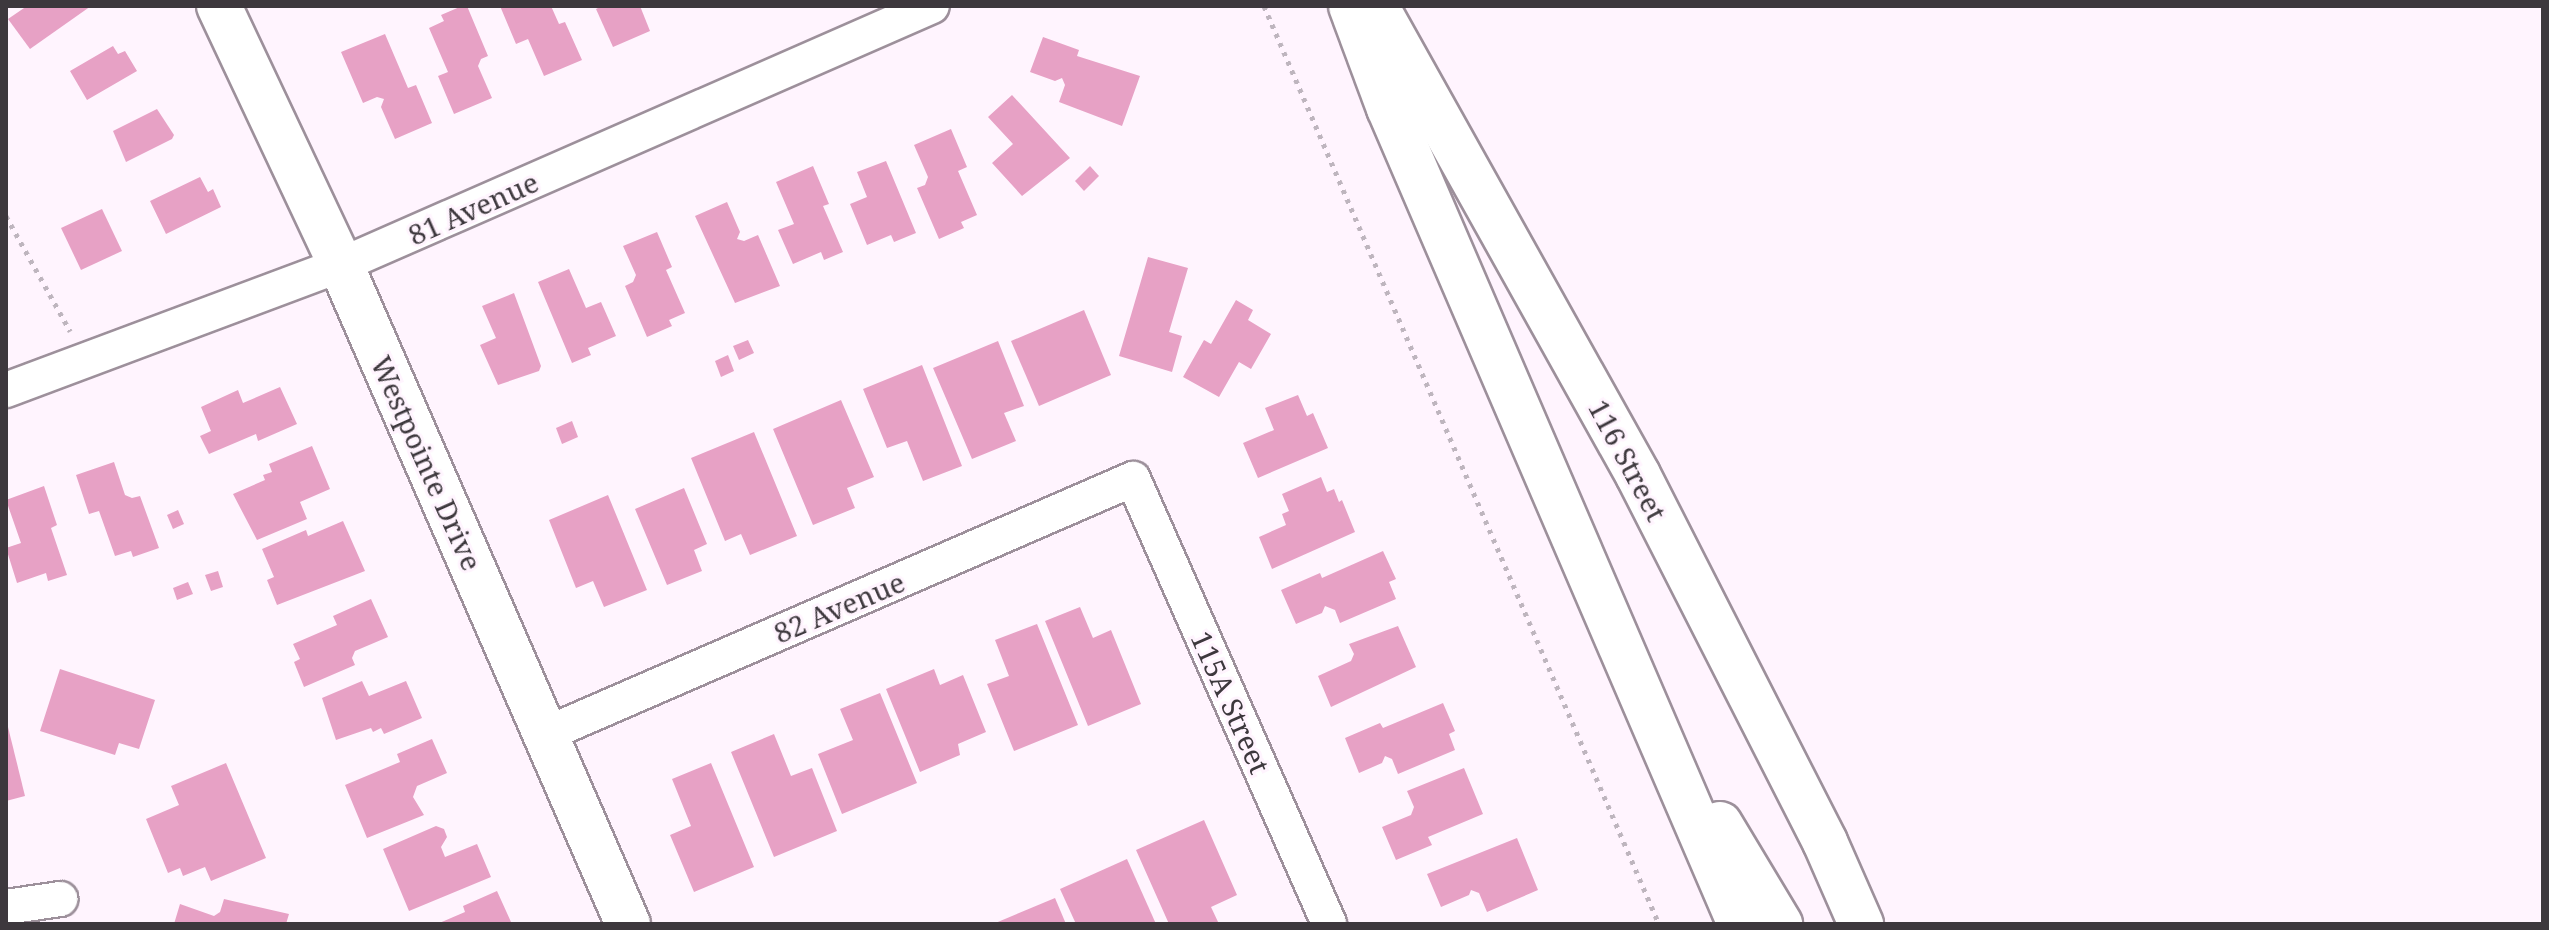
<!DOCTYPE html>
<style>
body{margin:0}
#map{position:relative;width:2549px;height:930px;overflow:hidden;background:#fff4fe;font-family:"Noto Serif",serif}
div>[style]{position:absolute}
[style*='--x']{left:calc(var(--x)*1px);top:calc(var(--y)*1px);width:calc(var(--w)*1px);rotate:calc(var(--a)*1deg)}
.building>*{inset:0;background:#e7a1c5}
.path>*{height:5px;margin-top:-2.5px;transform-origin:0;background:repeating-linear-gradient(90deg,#beb5be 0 4px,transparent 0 10px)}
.roads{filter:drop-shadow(2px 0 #9d909b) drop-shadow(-2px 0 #9d909b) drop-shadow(0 2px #9d909b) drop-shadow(0 -2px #9d909b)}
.minor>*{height:34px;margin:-17px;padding:0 17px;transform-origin:17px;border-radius:17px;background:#fff}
.tertiary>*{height:44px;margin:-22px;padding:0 22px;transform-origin:22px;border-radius:22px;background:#fff}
.secondary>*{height:44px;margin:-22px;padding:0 22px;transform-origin:22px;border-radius:22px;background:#fff}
span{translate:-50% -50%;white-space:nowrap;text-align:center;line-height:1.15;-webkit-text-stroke:6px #fff4fe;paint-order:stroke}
.street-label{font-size:28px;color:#3d383d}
.frame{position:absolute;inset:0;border:8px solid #3d383d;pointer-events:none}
</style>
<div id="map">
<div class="building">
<div style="clip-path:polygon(27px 6px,91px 6px,30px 49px,8px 19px)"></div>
<div style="clip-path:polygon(462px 6px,467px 6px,488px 56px,481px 59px,478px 66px,492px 98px,454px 114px,438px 76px,448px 72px,429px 28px,444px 21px,441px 15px)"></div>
<div style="clip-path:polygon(500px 6px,551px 6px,559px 24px,565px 22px,582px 60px,544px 76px,528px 39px,516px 44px)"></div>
<div style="clip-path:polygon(602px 6px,640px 6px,650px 31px,613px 47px,596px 9px)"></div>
<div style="clip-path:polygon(385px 34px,408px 88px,416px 85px,432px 123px,395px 139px,381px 107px,384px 99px,377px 97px,363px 103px,341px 52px)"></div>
<div style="clip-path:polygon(1043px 37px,1079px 50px,1077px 56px,1140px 76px,1122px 126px,1059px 102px,1065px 85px,1062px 78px,1055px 81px,1030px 72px)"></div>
<div style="clip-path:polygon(113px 46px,118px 54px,125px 51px,137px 71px,87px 100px,70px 71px)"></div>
<div style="clip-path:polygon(1012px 95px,1070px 158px,1022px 196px,992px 163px,1013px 144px,988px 117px)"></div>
<div style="clip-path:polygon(157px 109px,174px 135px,172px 139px,126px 162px,113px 131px)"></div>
<div style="clip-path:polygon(951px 129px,967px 167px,958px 171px,977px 215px,961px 222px,964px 228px,939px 239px,917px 188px,925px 185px,928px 177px,914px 145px)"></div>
<div style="clip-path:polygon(886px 161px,916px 233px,894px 242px,891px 235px,867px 245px,850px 204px,867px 197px,857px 172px)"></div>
<div style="clip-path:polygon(813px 166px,829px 204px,823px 206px,843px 252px,824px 260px,821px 252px,793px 264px,778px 230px,794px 224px,776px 182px)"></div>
<div style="clip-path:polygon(1090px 166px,1099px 176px,1084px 191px,1075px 181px)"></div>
<div style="clip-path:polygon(200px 177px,208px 192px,213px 189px,221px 207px,166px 234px,150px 201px)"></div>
<div style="clip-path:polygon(727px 202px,740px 232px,737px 239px,744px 241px,758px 235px,780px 286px,735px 303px,695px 216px)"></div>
<div style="clip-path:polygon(102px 209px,122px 251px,81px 270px,61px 228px)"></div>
<div style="clip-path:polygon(657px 232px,672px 267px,666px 270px,685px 313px,669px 320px,672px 326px,647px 337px,625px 286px,633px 282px,636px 275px,623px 246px)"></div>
<div style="clip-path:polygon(1148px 257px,1188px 268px,1169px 332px,1182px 336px,1172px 372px,1119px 356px)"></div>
<div style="clip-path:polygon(569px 269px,586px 308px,601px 302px,616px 336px,588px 348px,591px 355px,572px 363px,538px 282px)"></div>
<div style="clip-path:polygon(514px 293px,541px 366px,539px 371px,498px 385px,480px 345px,496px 338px,482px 306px)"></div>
<div style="clip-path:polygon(1236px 300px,1253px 310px,1248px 320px,1271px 334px,1251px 369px,1239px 362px,1219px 397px,1183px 377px,1204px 340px,1211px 344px)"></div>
<div style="clip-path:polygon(1084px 310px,1111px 375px,1039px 406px,1011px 341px)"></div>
<div style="clip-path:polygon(748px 340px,754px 353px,739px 360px,733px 346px)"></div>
<div style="clip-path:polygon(998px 341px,1024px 406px,1004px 413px,1016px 441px,972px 459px,933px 368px)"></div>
<div style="clip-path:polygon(728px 355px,734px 371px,721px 377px,715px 361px)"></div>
<div style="clip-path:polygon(922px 365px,962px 466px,923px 481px,907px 441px,887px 448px,863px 389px)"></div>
<div style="clip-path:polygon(280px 387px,297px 424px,258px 441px,256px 434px,209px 454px,200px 436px,211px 431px,201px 407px,238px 390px,243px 403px)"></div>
<div style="clip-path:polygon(1298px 395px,1307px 416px,1313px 413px,1328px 448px,1258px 478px,1243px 443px,1274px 430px,1265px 408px)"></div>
<div style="clip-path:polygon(841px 400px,874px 477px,847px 488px,855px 508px,813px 525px,773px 429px)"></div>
<div style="clip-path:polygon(572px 421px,578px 437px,562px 444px,556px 428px)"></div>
<div style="clip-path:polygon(754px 432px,797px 536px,750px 555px,741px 534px,725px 541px,691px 458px)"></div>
<div style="clip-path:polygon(312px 446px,330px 489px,300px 502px,307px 519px,257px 540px,233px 494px,265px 480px,263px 475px,272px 472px,269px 464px)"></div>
<div style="clip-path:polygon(114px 462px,125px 495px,132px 498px,140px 496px,159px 548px,133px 557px,131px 551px,115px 556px,99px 511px,89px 514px,76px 475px)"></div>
<div style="clip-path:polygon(1321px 477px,1327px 492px,1334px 489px,1339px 502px,1342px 500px,1355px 532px,1272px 569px,1259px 537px,1286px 525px,1282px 514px,1289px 511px,1282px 494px)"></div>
<div style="clip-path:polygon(44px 486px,57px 525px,51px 528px,67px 575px,48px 581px,46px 573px,17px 583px,6px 548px,21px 543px,6px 500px)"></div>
<div style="clip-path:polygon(684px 488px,707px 544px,694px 550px,702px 571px,667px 585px,635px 509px)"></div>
<div style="clip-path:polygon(608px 495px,647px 590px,604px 607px,593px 581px,576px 588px,549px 520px)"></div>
<div style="clip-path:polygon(178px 510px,184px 524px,173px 529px,167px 515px)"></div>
<div style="clip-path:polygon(343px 521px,365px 571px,277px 605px,267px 580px,274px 577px,262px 549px,306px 530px,308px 536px)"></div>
<div style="clip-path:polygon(1383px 551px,1396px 579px,1389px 582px,1396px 599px,1340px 623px,1335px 610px,1325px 606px,1322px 613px,1296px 624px,1281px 590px,1320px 573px,1322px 578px)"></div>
<div style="clip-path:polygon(218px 571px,223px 587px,211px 591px,205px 575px)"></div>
<div style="clip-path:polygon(188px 582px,193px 594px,177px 600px,173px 588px)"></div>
<div style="clip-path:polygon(371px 599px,388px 637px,355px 651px,352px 658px,355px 665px,304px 687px,294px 662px,300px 659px,293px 644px,337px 625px,333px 616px)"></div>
<div style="clip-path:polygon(1080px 607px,1093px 638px,1111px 630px,1141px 704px,1088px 726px,1045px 621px)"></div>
<div style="clip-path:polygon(1037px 624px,1078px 725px,1014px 751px,987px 684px,1009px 676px,995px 640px)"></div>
<div style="clip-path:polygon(1398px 626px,1416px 667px,1331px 707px,1318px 676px,1351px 661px,1354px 654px,1349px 644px)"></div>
<div style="clip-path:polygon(60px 669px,155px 700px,139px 749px,119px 743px,115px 755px,40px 731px)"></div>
<div style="clip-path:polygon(934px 669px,940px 685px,963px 675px,986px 732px,958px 744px,960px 755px,920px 772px,886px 689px)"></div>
<div style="clip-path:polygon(362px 681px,369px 696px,406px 681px,422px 718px,384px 734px,381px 728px,373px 732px,371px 728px,336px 740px,322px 698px)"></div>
<div style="clip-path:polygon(880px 693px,917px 783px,842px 814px,818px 754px,853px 740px,840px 709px)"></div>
<div style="clip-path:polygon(1443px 703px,1455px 731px,1449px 734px,1455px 750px,1398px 774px,1392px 759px,1385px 756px,1382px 763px,1359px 773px,1345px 738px,1380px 723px,1383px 728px)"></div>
<div style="clip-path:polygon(7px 723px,25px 796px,6px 801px,6px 724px)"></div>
<div style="clip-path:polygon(774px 734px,791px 776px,812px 768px,837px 831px,774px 857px,731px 752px)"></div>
<div style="clip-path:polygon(432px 739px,447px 773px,417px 786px,413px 797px,424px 815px,367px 838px,345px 785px,400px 762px,397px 754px)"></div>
<div style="clip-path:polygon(226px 763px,266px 858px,211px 881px,205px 867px,183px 876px,180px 868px,168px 873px,146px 819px,179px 805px,171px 786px)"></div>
<div style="clip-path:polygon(711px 763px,754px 867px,694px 892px,670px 835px,691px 826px,672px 779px)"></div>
<div style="clip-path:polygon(1464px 768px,1483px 814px,1428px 837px,1432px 845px,1396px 860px,1382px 827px,1411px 815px,1414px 807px,1407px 791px)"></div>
<div style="clip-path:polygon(1204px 820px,1237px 895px,1211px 907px,1219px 924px,1169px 924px,1136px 850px)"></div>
<div style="clip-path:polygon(436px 826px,444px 829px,447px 837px,441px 847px,445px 857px,477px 844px,491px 877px,409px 911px,383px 849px)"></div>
<div style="clip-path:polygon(1517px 838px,1538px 890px,1487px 912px,1479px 893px,1471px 890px,1469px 895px,1441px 907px,1427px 874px)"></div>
<div style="clip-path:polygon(1127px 859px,1156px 924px,1076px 924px,1060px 889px)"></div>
<div style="clip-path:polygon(497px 891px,511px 922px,437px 924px,465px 912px,463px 906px)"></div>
<div style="clip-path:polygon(1055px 898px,1066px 924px,993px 924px)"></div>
<div style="clip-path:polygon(224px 899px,289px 914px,286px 924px,174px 924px,180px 904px,214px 916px,220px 912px)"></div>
</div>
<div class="path">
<div style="--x:1264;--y:6;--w:999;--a:66.72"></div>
<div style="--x:6;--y:216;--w:132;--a:60.9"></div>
</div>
<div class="roads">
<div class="minor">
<div style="--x:6;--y:390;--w:358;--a:-20.5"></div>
<div style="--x:341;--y:265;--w:645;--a:-23.66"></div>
<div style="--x:546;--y:734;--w:640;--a:-23.48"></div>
<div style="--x:1133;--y:479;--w:486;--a:66.2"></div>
<div style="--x:6;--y:907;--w:55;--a:-8.4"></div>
</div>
<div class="tertiary">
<div style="--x:219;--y:6;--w:286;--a:64.8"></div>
<div style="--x:341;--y:265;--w:719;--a:66.47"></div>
</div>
<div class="secondary">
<div style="--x:1351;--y:6;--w:109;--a:69.6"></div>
<div style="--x:1389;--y:108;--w:888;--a:66.73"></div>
<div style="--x:1376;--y:6;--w:537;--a:60.81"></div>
<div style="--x:1638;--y:475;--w:412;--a:63"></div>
<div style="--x:1825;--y:842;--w:90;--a:66.3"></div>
<div style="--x:1720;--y:824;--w:117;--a:59"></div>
</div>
</div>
<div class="street-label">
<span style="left:473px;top:208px;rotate:-24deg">81 Avenue</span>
<span style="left:1628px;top:460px;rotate:62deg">116 Street</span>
<span style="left:427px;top:463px;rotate:66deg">Westpointe Drive</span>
<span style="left:839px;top:607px;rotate:-23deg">82 Avenue</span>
<span style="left:1231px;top:702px;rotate:66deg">115A Street</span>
</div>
<div class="frame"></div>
</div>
